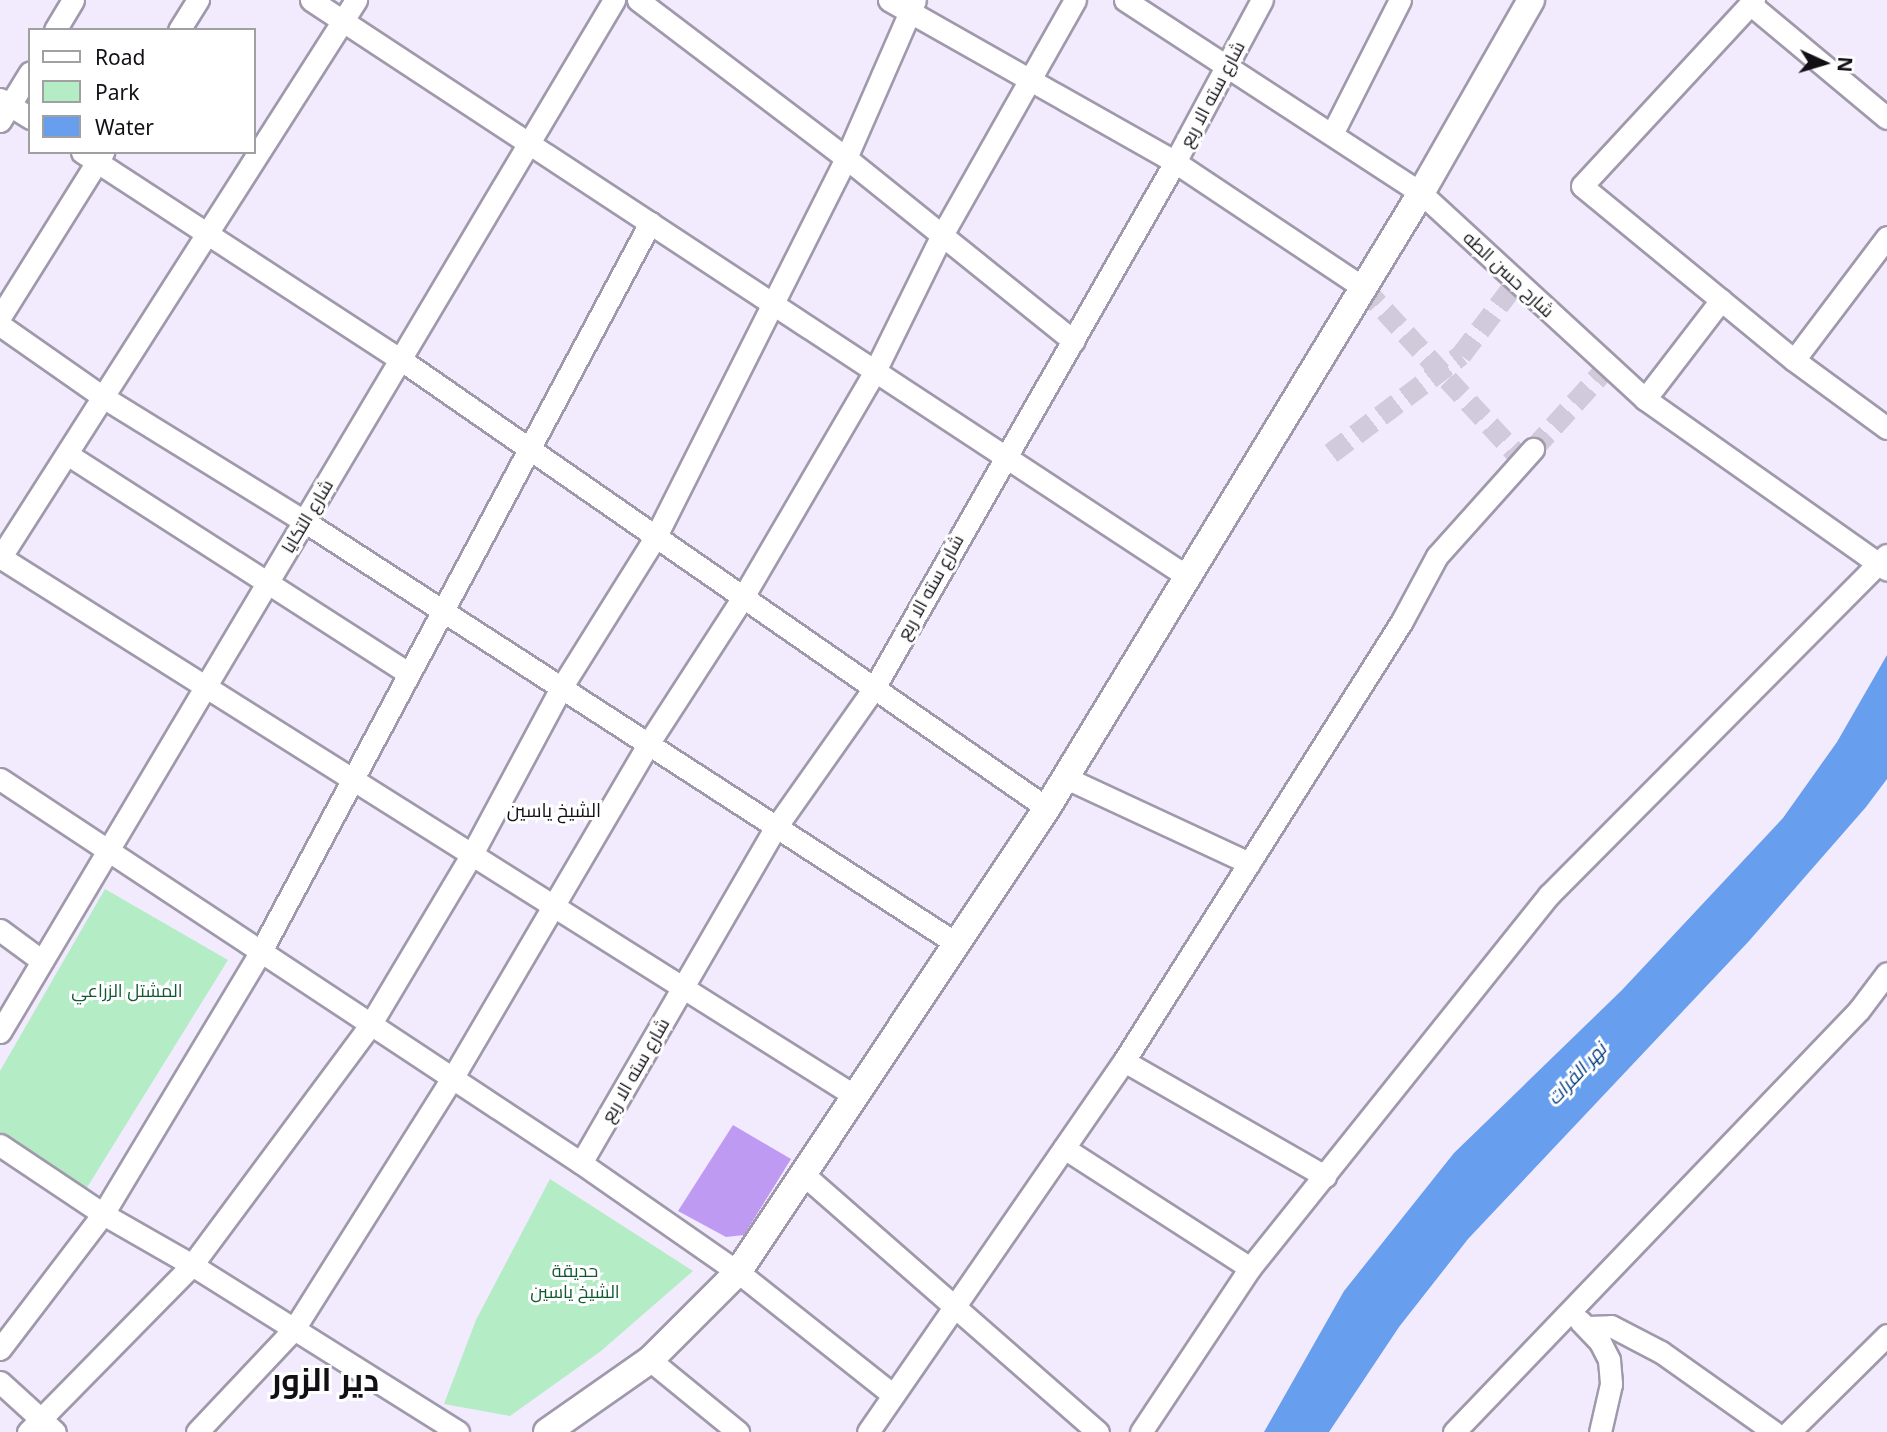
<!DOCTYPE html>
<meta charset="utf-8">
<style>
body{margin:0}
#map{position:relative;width:1887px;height:1432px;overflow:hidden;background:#f2ebfe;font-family:"Noto Sans",Cairo,sans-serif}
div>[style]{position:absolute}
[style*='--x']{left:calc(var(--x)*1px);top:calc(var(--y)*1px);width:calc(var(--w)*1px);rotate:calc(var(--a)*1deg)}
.green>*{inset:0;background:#b3ecc5}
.water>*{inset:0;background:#679eed}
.building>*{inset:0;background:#bf9af3}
.minor-tunnel>*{height:21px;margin-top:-10.5px;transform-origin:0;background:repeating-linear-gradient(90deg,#d0cadb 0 21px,transparent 0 31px)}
.roads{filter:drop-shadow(2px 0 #a099ab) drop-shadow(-2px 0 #a099ab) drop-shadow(0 2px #a099ab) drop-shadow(0 -2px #a099ab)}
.minor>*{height:21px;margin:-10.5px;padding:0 10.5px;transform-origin:10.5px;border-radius:10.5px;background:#fff}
.major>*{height:26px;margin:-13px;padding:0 13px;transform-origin:13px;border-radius:13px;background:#fff}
span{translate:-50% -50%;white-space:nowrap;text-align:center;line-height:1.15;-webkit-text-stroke:6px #fff;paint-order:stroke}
.street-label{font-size:18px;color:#120f15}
.park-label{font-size:18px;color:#105a32}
.neighbourhood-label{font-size:19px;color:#120f15}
.water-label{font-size:19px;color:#013a7e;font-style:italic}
.town-label{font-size:32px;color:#120f15;font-weight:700}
.legend{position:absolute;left:28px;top:28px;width:228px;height:126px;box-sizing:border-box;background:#fff;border:2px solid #a09fa1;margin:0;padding:9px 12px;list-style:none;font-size:21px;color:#120f15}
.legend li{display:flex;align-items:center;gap:14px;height:35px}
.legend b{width:35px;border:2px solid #a09fa1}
.north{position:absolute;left:1789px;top:28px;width:70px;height:70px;-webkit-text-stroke:5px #fff;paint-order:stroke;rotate:94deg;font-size:19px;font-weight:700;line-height:28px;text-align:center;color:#120f15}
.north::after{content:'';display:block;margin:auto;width:24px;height:32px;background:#120f15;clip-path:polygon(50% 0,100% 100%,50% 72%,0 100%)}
</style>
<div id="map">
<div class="green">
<div style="clip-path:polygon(105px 889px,228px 960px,83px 1194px,0 1136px,0 1071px)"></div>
<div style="clip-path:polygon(550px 1179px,693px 1271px,601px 1351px,510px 1416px,444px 1404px,476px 1320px)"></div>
</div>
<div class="water">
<div style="clip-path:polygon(1887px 655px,1887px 779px,1866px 807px,1749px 941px,1468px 1239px,1399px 1327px,1329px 1432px,1264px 1432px,1344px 1291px,1454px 1153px,1622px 990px,1783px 818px,1837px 742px)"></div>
</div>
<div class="building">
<div style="clip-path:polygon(733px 1125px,791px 1159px,744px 1235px,726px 1237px,678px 1211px)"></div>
</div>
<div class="minor-tunnel">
<div style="--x:1364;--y:288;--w:235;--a:47.4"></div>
<div style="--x:1533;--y:449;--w:112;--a:-47.9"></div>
<div style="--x:1331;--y:453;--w:163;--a:-37"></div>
<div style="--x:1461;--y:355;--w:93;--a:-52.9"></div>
</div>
<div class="roads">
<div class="minor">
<div style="--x:311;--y:0;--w:1050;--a:33.34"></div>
<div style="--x:638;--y:0;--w:261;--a:37.2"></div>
<div style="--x:846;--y:158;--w:292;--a:38.8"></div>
<div style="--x:889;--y:0;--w:329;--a:29.5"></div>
<div style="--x:1175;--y:162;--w:227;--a:33.7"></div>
<div style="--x:1125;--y:0;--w:353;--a:33.1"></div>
<div style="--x:1421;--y:193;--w:304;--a:42.6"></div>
<div style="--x:1645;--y:399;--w:296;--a:35.2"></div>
<div style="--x:1754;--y:0;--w:253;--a:132.8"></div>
<div style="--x:1582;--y:186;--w:274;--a:39.4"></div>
<div style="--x:1794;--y:360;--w:115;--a:36.2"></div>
<div style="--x:1750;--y:4;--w:178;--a:39.8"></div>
<div style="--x:55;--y:30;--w:35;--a:-59"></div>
<div style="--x:179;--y:30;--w:36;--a:-58"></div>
<div style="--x:0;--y:99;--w:36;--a:32"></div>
<div style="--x:0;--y:121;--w:57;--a:-58.5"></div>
<div style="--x:1332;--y:134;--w:150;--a:-63.1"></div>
<div style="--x:82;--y:152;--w:379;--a:33.1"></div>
<div style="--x:400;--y:359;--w:788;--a:34.76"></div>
<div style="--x:0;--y:317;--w:195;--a:-58"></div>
<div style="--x:0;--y:325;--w:126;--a:35"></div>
<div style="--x:103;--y:397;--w:236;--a:31.7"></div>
<div style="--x:304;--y:521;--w:778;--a:32.93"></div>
<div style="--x:1794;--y:360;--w:154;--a:-52.9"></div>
<div style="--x:1645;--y:399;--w:125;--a:-52.5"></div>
<div style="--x:67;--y:454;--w:405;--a:32.7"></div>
<div style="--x:0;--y:557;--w:1011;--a:32.23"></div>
<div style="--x:0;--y:558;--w:662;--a:-57.46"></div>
<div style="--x:1066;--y:778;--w:202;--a:24.9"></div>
<div style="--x:0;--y:779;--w:696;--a:33.46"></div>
<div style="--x:581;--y:1163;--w:191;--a:34.8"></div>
<div style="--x:738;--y:1272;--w:198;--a:38.4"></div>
<div style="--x:0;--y:930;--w:52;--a:36.4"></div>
<div style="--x:0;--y:1032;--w:1201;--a:-59.25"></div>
<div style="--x:1124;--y:1061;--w:232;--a:29.8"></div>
<div style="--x:0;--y:1145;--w:124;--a:33.8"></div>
<div style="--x:103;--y:1214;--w:103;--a:29.8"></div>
<div style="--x:192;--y:1265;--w:314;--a:32.1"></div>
<div style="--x:1064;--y:1148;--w:221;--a:32.8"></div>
<div style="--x:581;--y:1163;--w:388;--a:-59.9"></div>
<div style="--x:776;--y:827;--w:170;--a:-54.8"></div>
<div style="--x:874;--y:688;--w:606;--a:-60.22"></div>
<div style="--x:1175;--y:162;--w:184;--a:-61.8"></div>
<div style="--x:803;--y:1174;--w:392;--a:41.2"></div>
<div style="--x:1580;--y:1321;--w:29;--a:46"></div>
<div style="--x:1600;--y:1342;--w:20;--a:63"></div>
<div style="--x:1609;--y:1360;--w:24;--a:85"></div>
<div style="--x:1611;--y:1384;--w:49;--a:102.9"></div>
<div style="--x:1587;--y:1327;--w:24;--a:-2"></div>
<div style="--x:1611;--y:1326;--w:56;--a:27.5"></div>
<div style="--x:1661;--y:1352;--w:138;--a:35.3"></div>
<div style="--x:0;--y:1349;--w:170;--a:-52.7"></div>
<div style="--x:103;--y:1214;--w:305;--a:-59"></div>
<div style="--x:260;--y:953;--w:828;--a:-61.89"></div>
<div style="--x:650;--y:1360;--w:114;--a:39.3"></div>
<div style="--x:0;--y:1382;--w:74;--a:42.3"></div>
<div style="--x:28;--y:1432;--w:234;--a:-45.5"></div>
<div style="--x:192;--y:1265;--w:299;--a:-53.4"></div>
<div style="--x:370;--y:1025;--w:199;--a:-59.2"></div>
<div style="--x:472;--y:854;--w:188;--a:-61.8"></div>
<div style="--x:561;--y:688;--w:179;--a:-58"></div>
<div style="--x:656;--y:536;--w:423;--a:-63.3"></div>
<div style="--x:846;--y:158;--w:172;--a:-66.4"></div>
<div style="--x:197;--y:1432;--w:141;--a:-46.7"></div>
<div style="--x:294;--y:1329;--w:298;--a:-57.8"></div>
<div style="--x:453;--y:1077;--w:386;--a:-59.6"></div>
<div style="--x:648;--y:744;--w:175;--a:-57.1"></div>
<div style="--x:743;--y:597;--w:262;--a:-59.7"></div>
<div style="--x:875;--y:371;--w:152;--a:-63.8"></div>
<div style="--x:942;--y:235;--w:270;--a:-60.5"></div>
<div style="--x:868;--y:1432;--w:451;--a:-55.4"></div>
<div style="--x:1124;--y:1061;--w:520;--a:-57.71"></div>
<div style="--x:1402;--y:621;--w:74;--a:-61.7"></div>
<div style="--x:1437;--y:556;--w:144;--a:-48.1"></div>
<div style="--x:1141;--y:1432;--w:197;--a:-56.4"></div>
<div style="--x:1250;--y:1268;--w:478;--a:-51.3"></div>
<div style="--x:1549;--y:895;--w:479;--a:-45.2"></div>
<div style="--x:1454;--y:1432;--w:585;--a:-46.18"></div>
<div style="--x:1859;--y:1010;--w:46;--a:-52.9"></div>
<div style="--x:1789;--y:1432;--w:138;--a:-44.7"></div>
</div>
<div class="major">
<div style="--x:547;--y:1432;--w:126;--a:-35"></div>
<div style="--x:650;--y:1360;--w:124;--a:-45"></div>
<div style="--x:738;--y:1272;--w:557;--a:-56.34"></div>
<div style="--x:1047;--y:808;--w:720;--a:-58.69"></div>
<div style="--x:1421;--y:193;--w:222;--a:-60.3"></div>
</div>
</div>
<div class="street-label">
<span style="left:1212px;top:94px;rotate:-62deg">شارع سته الا ربع</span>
<span style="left:1509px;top:274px;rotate:43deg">شارح حسن الطه</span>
<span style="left:307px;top:516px;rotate:-59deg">شارع التكايا</span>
<span style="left:930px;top:587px;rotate:-61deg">شارع سته الا ربع</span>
<span style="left:635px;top:1070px;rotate:-60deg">شارع سته الا ربع</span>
</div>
<div class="park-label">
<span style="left:127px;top:990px">المشتل الزراعي</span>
<span style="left:575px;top:1281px">حديقة<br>الشيخ ياسين</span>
</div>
<div class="neighbourhood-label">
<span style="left:554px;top:811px">الشيخ ياسين</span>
</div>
<div class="water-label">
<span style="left:1577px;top:1074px;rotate:-47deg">نهر الفرات</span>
</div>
<div class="town-label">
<span style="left:325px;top:1379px">دير الزور</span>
</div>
<ul class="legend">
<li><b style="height:9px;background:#fff"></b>Road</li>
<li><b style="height:19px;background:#b3ecc5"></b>Park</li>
<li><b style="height:19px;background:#679eed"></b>Water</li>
</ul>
<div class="north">N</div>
</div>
